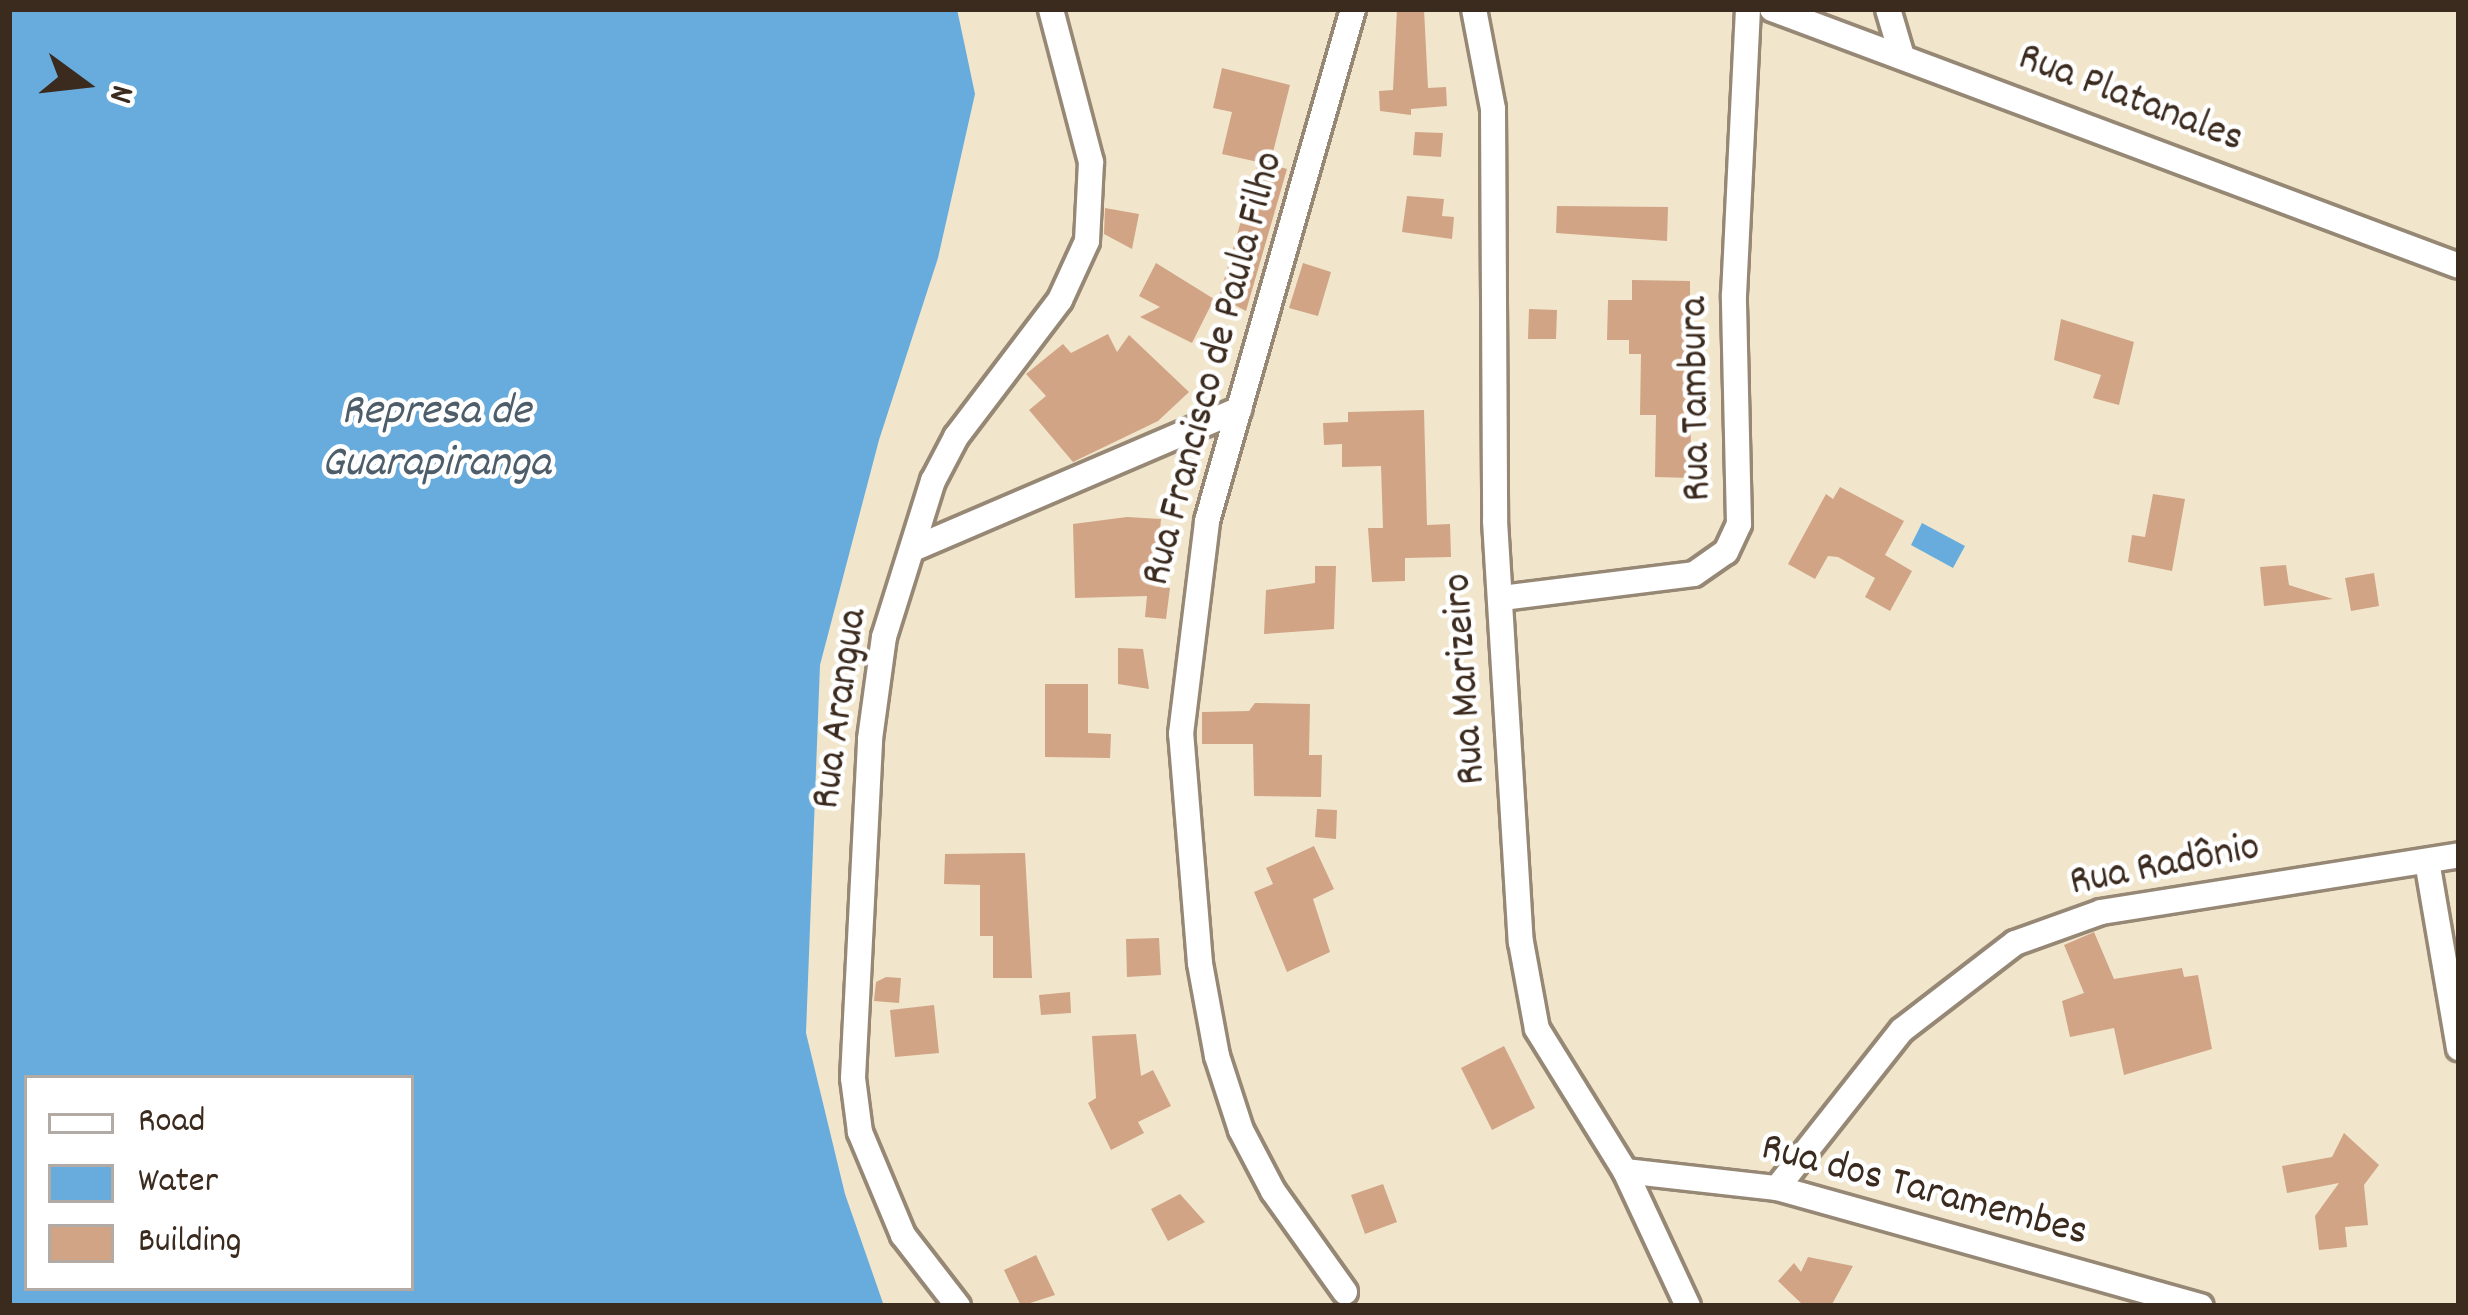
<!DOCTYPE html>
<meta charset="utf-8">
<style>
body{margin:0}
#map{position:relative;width:2468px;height:1315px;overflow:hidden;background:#f1e6cc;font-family:Dekko,sans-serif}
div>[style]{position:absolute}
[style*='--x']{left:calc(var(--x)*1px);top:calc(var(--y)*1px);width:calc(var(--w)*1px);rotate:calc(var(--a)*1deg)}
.water>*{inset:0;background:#68acdd}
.building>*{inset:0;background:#d0a485}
.roads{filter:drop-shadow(3px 0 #968875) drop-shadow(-3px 0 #968875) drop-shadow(0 3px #968875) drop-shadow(0 -3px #968875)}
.street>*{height:24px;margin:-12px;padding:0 12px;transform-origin:12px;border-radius:12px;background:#fff}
span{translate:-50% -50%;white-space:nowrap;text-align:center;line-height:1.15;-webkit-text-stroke:9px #fff;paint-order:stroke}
.street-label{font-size:42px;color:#3b2a1e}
.water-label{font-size:45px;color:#4d5e6a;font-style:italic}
.frame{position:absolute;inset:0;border:12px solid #3b2a1e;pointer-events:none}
.legend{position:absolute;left:24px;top:1075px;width:390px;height:216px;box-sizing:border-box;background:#fff;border:3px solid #b1aaa5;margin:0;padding:15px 21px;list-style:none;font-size:36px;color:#3b2a1e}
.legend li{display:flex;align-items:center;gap:24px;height:60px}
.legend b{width:60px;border:3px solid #b1aaa5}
.north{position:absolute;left:24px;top:24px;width:120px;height:120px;-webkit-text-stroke:9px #fff;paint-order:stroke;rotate:105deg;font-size:33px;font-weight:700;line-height:48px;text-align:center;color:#3b2a1e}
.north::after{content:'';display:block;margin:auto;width:42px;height:54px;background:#3b2a1e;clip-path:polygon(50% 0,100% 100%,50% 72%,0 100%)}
</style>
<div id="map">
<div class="water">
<div style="clip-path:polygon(evenodd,9px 9px,957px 9px,975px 94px,938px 258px,879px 440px,820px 665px,806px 1033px,845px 1194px,884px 1306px,9px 1306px,9px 9px,411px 1078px,411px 1288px,27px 1288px,27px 1078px,411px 1078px)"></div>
<div style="clip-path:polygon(1922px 523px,1965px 546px,1953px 568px,1911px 545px)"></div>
</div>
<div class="building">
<div style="clip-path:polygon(1397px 9px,1424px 9px,1428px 88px,1446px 87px,1447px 106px,1411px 109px,1411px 115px,1380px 111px,1379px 91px,1393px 90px)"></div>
<div style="clip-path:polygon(1222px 68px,1290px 85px,1270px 164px,1287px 169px,1246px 311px,1219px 297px,1258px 162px,1222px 154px,1232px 112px,1213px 108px)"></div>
<div style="clip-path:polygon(1415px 132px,1443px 133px,1441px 157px,1413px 155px)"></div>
<div style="clip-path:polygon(1407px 196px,1444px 199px,1442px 216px,1454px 217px,1452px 239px,1402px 232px)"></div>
<div style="clip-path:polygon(1557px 206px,1668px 207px,1667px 241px,1556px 233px)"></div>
<div style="clip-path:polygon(1105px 208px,1139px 214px,1132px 249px,1104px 234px)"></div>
<div style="clip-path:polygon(1156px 263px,1214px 299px,1192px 343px,1140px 317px,1160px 307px,1139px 296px)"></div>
<div style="clip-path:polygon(1303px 263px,1331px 272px,1318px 316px,1289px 308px)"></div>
<div style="clip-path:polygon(1632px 280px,1690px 281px,1691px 478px,1655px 477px,1656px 415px,1640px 415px,1641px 354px,1629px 354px,1629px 340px,1607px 340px,1608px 300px,1632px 300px)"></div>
<div style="clip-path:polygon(1529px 309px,1557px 310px,1556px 339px,1528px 339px)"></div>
<div style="clip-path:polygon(2061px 319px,2134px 342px,2119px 405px,2093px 398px,2101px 375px,2054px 360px)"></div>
<div style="clip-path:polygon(1108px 334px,1117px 352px,1129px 335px,1189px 392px,1158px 421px,1073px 462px,1029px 410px,1046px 396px,1026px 374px,1063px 344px,1071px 353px)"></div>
<div style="clip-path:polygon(1424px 410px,1427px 525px,1450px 524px,1451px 557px,1405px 558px,1405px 581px,1372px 582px,1368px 528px,1383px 528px,1381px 466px,1342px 467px,1342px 444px,1324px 445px,1323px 423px,1348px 422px,1348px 412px)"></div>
<div style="clip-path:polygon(1840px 487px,1904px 521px,1885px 555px,1912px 571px,1890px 611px,1865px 597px,1875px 578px,1838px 557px,1828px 556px,1815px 579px,1788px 564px,1826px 494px,1833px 499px)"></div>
<div style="clip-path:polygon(2153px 494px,2185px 499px,2172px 571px,2128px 562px,2132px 535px,2145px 537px)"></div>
<div style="clip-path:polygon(1127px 517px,1161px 519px,1155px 586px,1170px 588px,1166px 619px,1145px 617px,1147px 596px,1075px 598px,1073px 524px)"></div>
<div style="clip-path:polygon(2286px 565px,2289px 585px,2333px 599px,2264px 606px,2260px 567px)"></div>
<div style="clip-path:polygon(1315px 566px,1336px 566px,1334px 629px,1264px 634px,1266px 590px,1315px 583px)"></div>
<div style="clip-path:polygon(2374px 573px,2379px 606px,2351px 611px,2345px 578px)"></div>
<div style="clip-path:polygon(1118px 648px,1143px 649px,1149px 689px,1118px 684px)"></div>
<div style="clip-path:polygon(1045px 684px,1088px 684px,1088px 733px,1111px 734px,1110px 758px,1045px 757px)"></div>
<div style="clip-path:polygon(1255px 703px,1310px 704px,1309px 755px,1322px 755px,1321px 797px,1254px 796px,1253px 744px,1202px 744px,1202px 712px,1249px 711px)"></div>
<div style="clip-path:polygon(1317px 809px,1337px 810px,1336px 839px,1315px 837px)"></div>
<div style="clip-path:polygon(1314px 846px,1334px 889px,1313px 899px,1330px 952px,1287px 972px,1254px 892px,1273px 884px,1266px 868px)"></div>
<div style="clip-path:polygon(1025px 853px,1032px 978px,993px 978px,993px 936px,980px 936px,980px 885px,944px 884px,945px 854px)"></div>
<div style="clip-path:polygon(2094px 932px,2114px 979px,2182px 968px,2184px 977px,2198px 975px,2212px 1049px,2124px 1075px,2114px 1028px,2070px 1037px,2062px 1001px,2084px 993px,2064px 945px)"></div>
<div style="clip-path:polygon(1159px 938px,1161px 975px,1127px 977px,1126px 939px)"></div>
<div style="clip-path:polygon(886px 977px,901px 978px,899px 1003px,874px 1001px,876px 982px)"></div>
<div style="clip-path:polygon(1070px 992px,1071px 1013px,1041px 1015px,1039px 995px)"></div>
<div style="clip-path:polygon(934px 1005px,939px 1053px,895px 1057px,890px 1010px)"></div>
<div style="clip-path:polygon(1136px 1034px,1141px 1076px,1153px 1070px,1171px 1106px,1138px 1122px,1144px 1133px,1111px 1150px,1088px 1103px,1096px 1098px,1092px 1036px)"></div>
<div style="clip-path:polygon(1504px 1046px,1535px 1108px,1492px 1130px,1461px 1068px)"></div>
<div style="clip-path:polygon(2344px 1133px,2379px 1165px,2364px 1185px,2368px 1225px,2345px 1227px,2347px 1247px,2319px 1250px,2315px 1216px,2339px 1183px,2287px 1193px,2282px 1166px,2332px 1157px)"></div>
<div style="clip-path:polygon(1383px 1184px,1397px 1222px,1365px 1234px,1351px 1195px)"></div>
<div style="clip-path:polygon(1180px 1194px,1205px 1222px,1168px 1241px,1151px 1209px)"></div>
<div style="clip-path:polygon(1036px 1255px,1055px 1295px,1021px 1306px,1004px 1270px)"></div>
<div style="clip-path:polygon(1808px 1257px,1853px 1266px,1831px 1306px,1804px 1306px,1778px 1281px,1794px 1263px,1801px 1272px)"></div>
</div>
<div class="roads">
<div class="street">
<div style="--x:1474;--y:9;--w:102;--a:79.2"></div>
<div style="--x:1493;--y:109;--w:412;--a:89.7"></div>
<div style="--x:1495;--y:521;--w:422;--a:86.5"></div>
<div style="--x:1521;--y:942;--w:88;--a:79.6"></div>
<div style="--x:1537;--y:1029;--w:167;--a:58.2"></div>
<div style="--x:1625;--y:1171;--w:149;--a:65"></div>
<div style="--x:1772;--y:9;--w:733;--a:20.51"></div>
<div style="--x:1888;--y:9;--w:46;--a:73.5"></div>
<div style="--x:913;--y:549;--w:355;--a:-23.2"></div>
<div style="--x:1502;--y:598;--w:193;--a:-7.1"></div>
<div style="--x:1694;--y:574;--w:39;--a:-35"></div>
<div style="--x:1726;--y:552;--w:31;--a:-65"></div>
<div style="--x:1739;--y:524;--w:229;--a:-91.3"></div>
<div style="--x:1734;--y:295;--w:286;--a:-87.2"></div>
<div style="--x:2427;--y:861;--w:190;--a:80.3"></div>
<div style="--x:1625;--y:1171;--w:153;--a:6.4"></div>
<div style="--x:1777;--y:1188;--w:440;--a:15.6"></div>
<div style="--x:1777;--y:1188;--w:201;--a:-51.7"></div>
<div style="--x:1902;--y:1030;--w:143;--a:-37.6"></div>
<div style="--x:2015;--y:943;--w:91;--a:-19.8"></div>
<div style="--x:2101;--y:912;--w:363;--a:-9"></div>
<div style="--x:1345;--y:1292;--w:124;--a:-125.5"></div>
<div style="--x:1273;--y:1191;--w:69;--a:-117.7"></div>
<div style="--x:1241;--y:1130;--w:78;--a:-108"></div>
<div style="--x:1217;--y:1056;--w:95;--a:-100.4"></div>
<div style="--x:1200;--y:963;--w:230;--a:-94.7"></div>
<div style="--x:1181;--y:734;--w:215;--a:-83"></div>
<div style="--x:1207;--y:521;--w:532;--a:-74.08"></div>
<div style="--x:958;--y:1306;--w:90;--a:-127.8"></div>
<div style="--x:903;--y:1235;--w:112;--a:-112.7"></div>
<div style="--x:860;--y:1132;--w:54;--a:-97.4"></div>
<div style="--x:853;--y:1078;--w:339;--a:-87.1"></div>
<div style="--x:870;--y:739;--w:103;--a:-82.2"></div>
<div style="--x:884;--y:637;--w:164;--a:-72.6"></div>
<div style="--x:933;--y:481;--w:50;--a:-62.4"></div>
<div style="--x:956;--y:437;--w:172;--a:-52.8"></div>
<div style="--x:1060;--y:300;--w:65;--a:-65.4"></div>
<div style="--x:1087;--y:241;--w:79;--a:-87.1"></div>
<div style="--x:1091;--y:162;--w:158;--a:-104.7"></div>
</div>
</div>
<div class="street-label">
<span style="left:2130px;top:100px;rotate:21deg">Rua Platanales</span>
<span style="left:1215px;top:369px;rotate:-75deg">Rua Francisco de Paula Filho</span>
<span style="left:1698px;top:399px;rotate:-91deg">Rua Tambura</span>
<span style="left:1467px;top:679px;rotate:-94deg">Rua Marizeiro</span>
<span style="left:842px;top:709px;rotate:-82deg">Rua Arangua</span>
<span style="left:2165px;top:867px;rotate:-11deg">Rua Radônio</span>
<span style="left:1924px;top:1192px;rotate:15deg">Rua dos Taramembes</span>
</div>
<div class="water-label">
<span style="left:436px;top:440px">Represa de<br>Guarapiranga</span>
</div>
<div class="frame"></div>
<ul class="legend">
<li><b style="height:15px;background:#fff"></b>Road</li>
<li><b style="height:33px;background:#68acdd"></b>Water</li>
<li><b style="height:33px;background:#d0a485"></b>Building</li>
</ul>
<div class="north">N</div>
</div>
